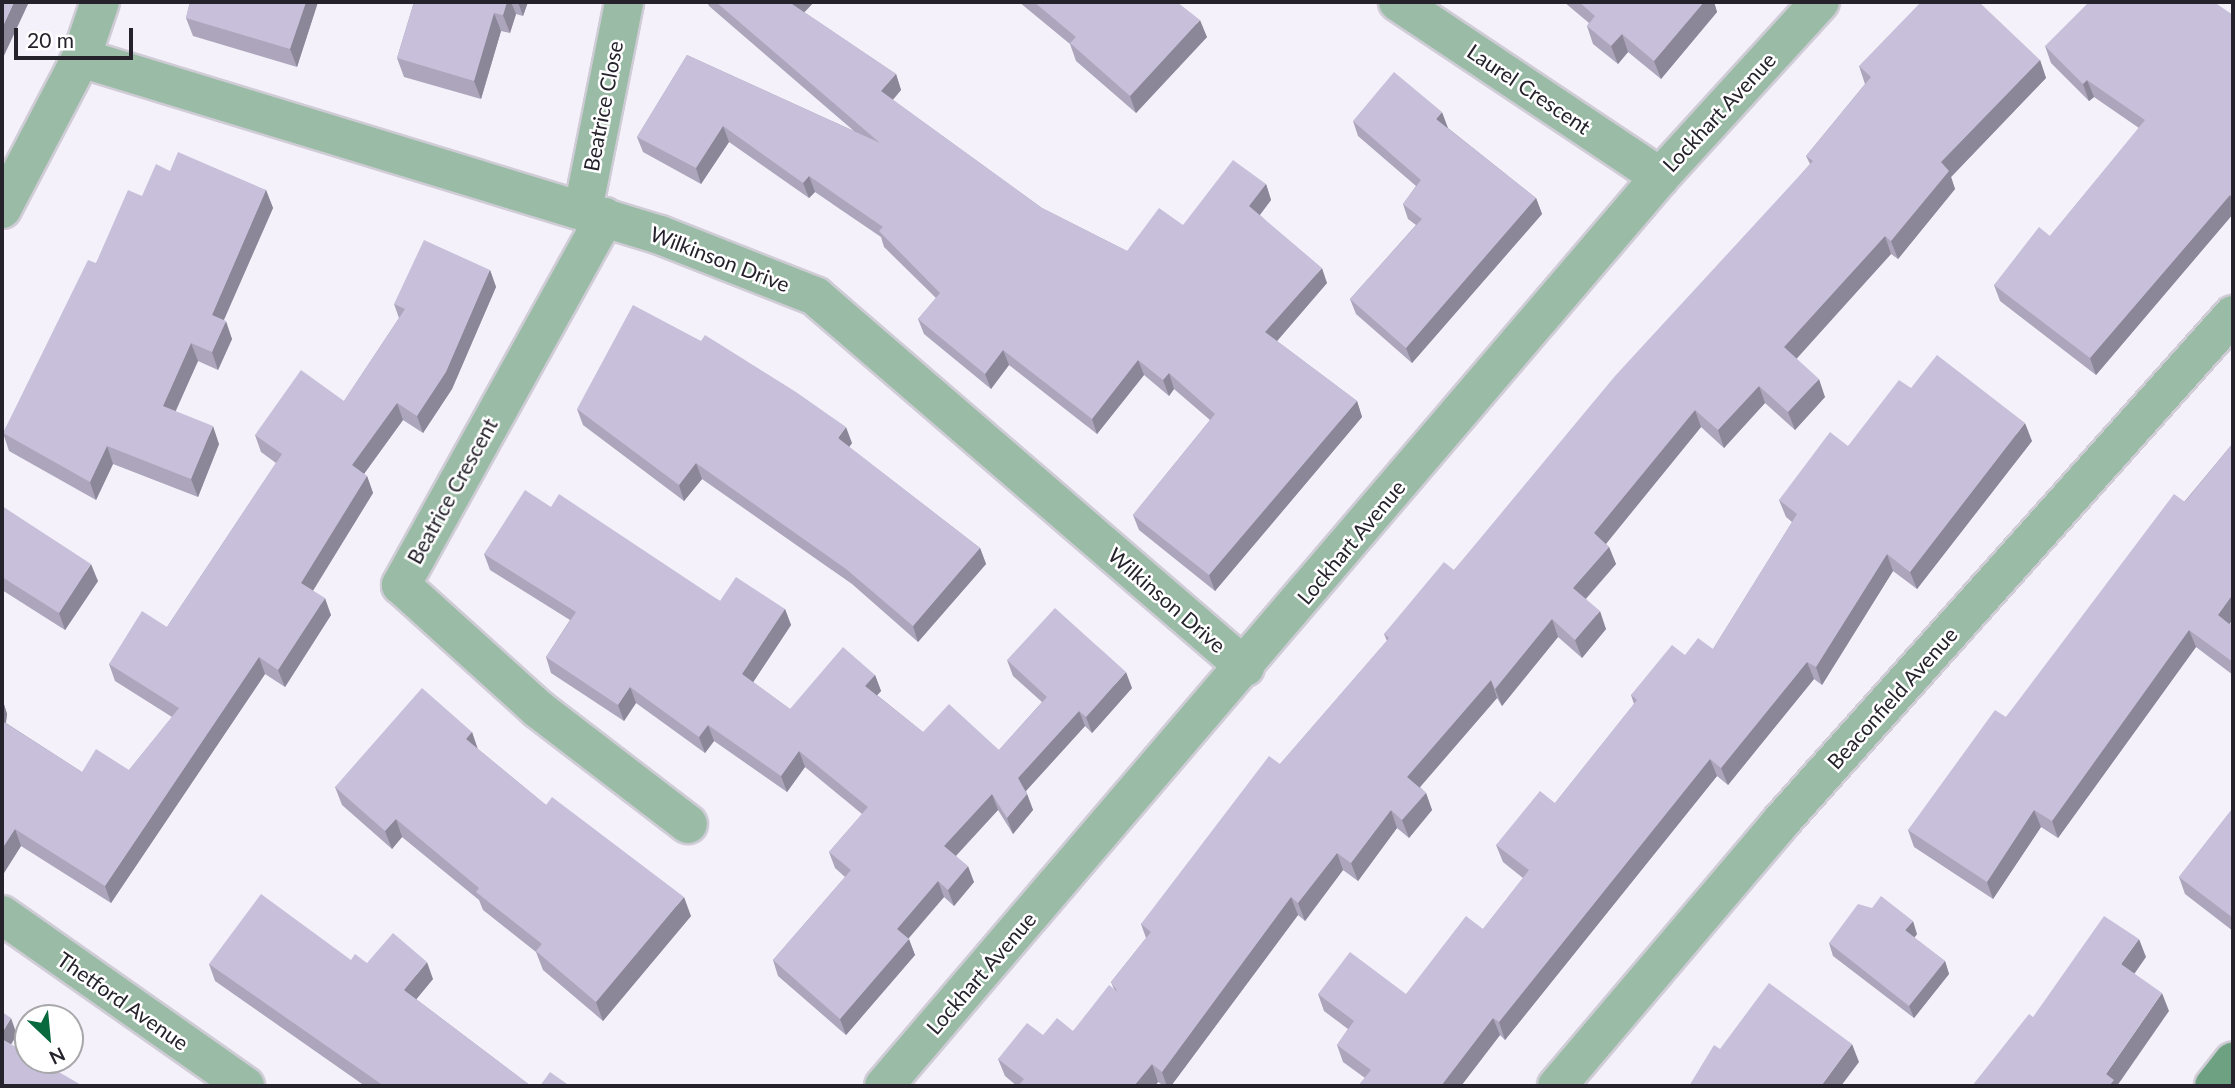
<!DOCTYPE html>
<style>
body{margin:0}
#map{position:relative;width:2235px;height:1088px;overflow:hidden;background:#f4f1fb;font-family:Lato,sans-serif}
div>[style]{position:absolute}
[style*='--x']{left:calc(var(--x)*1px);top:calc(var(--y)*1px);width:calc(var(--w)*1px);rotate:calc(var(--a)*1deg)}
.roads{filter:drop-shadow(2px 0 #cfccd6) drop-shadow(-2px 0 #cfccd6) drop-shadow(0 2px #cfccd6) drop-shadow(0 -2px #cfccd6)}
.street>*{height:38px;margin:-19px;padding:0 19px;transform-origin:19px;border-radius:19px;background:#9abca6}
.secondary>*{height:38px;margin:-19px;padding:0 19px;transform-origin:19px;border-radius:19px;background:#6ea181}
.wall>*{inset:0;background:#aca5bb}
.shaded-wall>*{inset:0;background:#8c8699}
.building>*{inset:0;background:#c8c0da}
span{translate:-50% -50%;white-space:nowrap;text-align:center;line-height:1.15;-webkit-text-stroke:5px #fff;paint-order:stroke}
.street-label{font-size:21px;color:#25222b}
.frame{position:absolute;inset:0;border:4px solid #25222b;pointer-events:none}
.north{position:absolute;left:14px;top:1004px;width:70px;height:70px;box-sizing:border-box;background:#fff;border:2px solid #a8a7aa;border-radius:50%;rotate:154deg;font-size:19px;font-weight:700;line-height:28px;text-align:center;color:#25222b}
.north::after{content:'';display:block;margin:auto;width:24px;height:32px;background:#07693d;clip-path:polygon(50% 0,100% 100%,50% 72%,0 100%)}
.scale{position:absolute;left:14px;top:28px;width:119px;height:32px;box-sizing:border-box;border:4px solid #25222b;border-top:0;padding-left:9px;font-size:21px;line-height:24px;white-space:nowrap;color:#25222b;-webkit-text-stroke:5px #fff;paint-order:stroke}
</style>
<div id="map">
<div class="roads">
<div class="street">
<div style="--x:1398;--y:2;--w:315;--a:33.7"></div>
<div style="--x:81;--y:58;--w:605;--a:17"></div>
<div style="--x:660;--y:235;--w:167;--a:21.5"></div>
<div style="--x:815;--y:296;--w:568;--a:40.79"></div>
<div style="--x:2;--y:209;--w:170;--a:-62.4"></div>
<div style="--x:81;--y:58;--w:59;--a:-71.3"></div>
<div style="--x:583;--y:210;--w:212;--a:-78.8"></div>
<div style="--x:605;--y:217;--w:421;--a:119"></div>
<div style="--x:401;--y:585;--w:185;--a:42.1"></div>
<div style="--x:538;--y:709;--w:189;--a:37.5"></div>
<div style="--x:2;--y:915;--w:297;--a:35.1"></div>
<div style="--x:884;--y:1086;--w:1195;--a:-49.51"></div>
<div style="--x:1660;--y:177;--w:237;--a:-47.6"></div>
<div style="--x:1557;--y:1086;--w:343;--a:-49.7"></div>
<div style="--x:1779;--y:824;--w:682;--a:-48.27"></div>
</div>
<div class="secondary">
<div style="--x:2214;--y:1086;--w:31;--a:-52"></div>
</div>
</div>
<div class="wall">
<div style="clip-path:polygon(190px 2px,318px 2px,297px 67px,193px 36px,186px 18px)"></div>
<div style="clip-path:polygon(414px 2px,528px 2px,523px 16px,516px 14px,510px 33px,501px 31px,481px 99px,404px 77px,397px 58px)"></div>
<div style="clip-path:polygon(707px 2px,814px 2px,804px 12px,896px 74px,901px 90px,893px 100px,1042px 208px,1127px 251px,1183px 225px,1266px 184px,1271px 200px,1260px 215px,1327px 283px,1277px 341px,1357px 401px,1362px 417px,1215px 591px,1139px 530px,1133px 515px,1210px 420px,1174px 389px,1169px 396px,1144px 375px,1097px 434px,1009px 365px,991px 389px,924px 334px,918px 319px,936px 298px,884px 247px,881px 237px,815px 192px,809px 198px,729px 142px,701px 184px,643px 152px,637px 137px,687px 55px,854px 131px,709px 6px)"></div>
<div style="clip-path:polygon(1019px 2px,1177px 2px,1207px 37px,1136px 113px,1076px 61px,1070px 44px)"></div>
<div style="clip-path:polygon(1564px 2px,1714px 2px,1717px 12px,1661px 79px,1628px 52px,1618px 64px,1593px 44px,1587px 26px,1589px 23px)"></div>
<div style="clip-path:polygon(2233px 15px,2233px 214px,2096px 375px,2000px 301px,1994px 285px,2050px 236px,2139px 128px,2094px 97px,2089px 101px,2051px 63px,2045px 46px)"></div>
<div style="clip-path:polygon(2040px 60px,2046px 78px,1951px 177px,1955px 189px,1898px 259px,1891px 254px,1796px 358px,1825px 397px,1795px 430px,1765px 403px,1724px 448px,1701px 427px,1606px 544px,1609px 547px,1616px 564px,1586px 599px,1606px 629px,1582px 658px,1558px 637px,1502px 706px,1497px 698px,1420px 787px,1426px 793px,1432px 810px,1409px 838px,1397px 828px,1358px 881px,1343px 870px,1305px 921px,1298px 915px,1171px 1086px,1164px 1086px,1158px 1082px,1155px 1086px,1017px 1086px,1005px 1076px,998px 1059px,1043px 1035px,1073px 1031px,1114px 989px,1111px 982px,1146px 938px,1141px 924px,1387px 641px,1384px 634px,1454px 570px,1810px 164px,1806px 156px,1865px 84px,1859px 66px)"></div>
<div style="clip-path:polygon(1353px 121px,1448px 128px,1536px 198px,1542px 214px,1412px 363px,1356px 314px,1350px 299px,1416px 225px,1408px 219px,1403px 204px,1416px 186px,1358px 136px)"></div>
<div style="clip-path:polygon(170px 171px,266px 190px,273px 208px,224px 320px,232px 339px,218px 370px,198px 361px,175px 411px,219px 444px,198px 497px,113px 464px,96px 500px,9px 451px,3px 433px,96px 263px,142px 196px)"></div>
<div style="clip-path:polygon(490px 270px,496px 287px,452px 389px,423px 433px,403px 420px,364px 474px,367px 476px,373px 493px,313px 591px,331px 615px,285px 687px,265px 674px,111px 903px,21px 846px,2px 876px,2px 698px,7px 714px,6px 723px,82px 772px,129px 770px,172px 717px,115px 681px,109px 664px,167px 627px,276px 463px,261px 452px,255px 435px,344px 401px,399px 318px,394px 304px)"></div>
<div style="clip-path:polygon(1911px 388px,2032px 441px,1917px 589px,1893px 571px,1822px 685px,1814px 679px,1728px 785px,1717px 776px,1505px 1040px,1500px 1035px,1461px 1086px,1358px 1086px,1365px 1078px,1343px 1062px,1337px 1045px,1348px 1029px,1324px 1011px,1318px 994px,1406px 994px,1483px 929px,1523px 878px,1503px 862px,1496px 845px,1555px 803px,1634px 704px,1631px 695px,1685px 655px,1713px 649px,1792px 522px,1786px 517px,1779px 500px,1848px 446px)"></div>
<div style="clip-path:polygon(577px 409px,852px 443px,849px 447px,980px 548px,986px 564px,918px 642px,852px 584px,702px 479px,684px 501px,583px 425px)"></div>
<div style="clip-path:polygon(2233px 443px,2233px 619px,2230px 624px,2233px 627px,2233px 675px,2196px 647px,2058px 838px,2041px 827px,1993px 899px,1914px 847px,1908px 830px,2006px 717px)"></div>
<div style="clip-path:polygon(2px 506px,98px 581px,65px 630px,2px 590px)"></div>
<div style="clip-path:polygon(551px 507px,720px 601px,785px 609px,791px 625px,753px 682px,790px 709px,875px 675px,881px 691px,877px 695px,923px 732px,999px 750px,1042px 702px,1013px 676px,1007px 660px,1132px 688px,1092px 733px,1085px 726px,1026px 791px,1033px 810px,1013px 834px,998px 810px,956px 856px,974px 882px,954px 906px,944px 897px,908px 938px,915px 955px,846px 1035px,778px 976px,773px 960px,845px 877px,835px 868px,829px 852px,862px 814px,805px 767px,787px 792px,714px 741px,705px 753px,636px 703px,624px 721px,551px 673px,546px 657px,570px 620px,490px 570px,484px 554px)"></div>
<div style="clip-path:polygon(472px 732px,478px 749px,546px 805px,691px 916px,603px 1021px,543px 970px,536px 952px,483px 910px,479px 900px,402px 837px,392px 849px,342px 805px,335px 787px)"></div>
<div style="clip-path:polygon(2233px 808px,2233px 931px,2185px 894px,2179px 877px)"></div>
<div style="clip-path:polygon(1917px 934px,1914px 938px,1945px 961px,1949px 974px,1914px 1018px,1833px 956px,1829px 943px)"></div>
<div style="clip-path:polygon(351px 960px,433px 979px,416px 999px,531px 1086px,365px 1086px,215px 981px,209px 964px)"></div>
</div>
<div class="shaded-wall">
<div style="clip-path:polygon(14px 2px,29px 2px,2px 60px,2px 28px)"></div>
<div style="clip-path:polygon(306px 2px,318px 2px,297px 67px,290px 49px)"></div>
<div style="clip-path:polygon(507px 2px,511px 2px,516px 14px,510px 33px,503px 15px)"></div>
<div style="clip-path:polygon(518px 2px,528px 2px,523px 16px)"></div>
<div style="clip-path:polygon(794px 2px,814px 2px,798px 19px,792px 4px)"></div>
<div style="clip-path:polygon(1704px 2px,1714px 2px,1717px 12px,1661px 79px,1654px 61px)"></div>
<div style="clip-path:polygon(494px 13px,501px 31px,481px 99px,474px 81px)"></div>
<div style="clip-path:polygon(1200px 20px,1207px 37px,1136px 113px,1130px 96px)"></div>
<div style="clip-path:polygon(1622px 34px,1628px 52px,1618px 64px,1611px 46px)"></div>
<div style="clip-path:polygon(2040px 60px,2046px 78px,1951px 177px,1955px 189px,1898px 259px,1891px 241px,1941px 162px)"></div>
<div style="clip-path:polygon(896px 74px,901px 90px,887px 106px,881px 91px)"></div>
<div style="clip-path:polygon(2087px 80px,2094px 97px,2089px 101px,2083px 84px)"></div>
<div style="clip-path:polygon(1442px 112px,1448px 128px,1442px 135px,1436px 119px)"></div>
<div style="clip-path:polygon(723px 126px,729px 142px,701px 184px,696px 168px)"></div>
<div style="clip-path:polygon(809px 176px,815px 192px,809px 198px,803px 183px)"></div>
<div style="clip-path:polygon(1266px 184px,1271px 200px,1255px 221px,1249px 206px)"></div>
<div style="clip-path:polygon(266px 190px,273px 208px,218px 333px,212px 315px)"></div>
<div style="clip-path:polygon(2230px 195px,2233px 205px,2233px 214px,2096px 375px,2090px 358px)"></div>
<div style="clip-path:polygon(1536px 198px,1542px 214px,1412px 363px,1406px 348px)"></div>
<div style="clip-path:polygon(1885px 236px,1891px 254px,1791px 365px,1784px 347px)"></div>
<div style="clip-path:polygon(1322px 268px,1327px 283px,1271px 348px,1265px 332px)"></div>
<div style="clip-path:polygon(490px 270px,496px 287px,452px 389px,423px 433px,417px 416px)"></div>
<div style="clip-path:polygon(226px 321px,232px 339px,218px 370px,212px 352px)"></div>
<div style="clip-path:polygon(191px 343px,198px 361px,170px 424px,163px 406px)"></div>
<div style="clip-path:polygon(1003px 350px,1009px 365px,991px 389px,985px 374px)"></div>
<div style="clip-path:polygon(1138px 360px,1144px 375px,1097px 434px,1092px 419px)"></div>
<div style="clip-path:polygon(1169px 373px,1174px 389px,1169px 396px,1163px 380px)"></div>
<div style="clip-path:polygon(1819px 379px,1825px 397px,1795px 430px,1788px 412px)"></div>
<div style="clip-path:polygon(1759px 386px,1765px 403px,1724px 448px,1718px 430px)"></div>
<div style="clip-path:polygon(1357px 401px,1362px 417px,1215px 591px,1209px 575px)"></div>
<div style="clip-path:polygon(397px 403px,403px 420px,358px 482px,352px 465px)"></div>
<div style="clip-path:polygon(1695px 410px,1701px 427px,1600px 551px,1594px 533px)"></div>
<div style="clip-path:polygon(2025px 423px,2032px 441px,1917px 589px,1910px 572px)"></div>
<div style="clip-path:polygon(213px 426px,219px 444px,198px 497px,191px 479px)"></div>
<div style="clip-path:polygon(846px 427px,852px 443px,844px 454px,838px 438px)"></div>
<div style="clip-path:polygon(107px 446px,113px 464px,96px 500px,90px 482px)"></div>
<div style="clip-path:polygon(696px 463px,702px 479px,684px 501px,679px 485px)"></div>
<div style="clip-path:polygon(367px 476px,373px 493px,307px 600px,301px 583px)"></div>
<div style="clip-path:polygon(1609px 547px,1616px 564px,1579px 606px,1573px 588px)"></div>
<div style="clip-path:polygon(980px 548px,986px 564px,918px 642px,913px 626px)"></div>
<div style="clip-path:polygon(1887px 554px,1893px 571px,1822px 685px,1816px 667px)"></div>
<div style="clip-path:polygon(91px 564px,98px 581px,65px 630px,59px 613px)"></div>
<div style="clip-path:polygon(2233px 594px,2233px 619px,2224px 631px,2218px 615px)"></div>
<div style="clip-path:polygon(325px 598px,331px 615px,285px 687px,278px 670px)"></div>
<div style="clip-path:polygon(785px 609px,791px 625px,748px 690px,742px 674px)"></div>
<div style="clip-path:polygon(1600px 611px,1606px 629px,1582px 658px,1575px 640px)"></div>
<div style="clip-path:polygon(1552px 619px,1558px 637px,1502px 706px,1495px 689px)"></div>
<div style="clip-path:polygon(2189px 630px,2196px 647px,2058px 838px,2052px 821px)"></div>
<div style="clip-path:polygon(259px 657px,265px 674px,111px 903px,105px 886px)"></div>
<div style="clip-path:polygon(1807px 662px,1814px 679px,1728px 785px,1721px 768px)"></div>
<div style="clip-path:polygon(1126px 672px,1132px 688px,1092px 733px,1086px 717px)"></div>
<div style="clip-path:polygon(875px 675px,881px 691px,871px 702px,865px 686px)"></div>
<div style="clip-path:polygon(1491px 680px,1497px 698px,1414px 794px,1407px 777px)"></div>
<div style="clip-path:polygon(630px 687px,636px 703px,624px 721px,618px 705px)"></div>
<div style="clip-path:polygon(2px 698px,7px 714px,4px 735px,2px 730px)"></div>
<div style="clip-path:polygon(1079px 711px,1085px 726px,1024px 793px,1018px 778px)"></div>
<div style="clip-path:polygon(708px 725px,714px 741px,705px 753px,699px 737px)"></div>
<div style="clip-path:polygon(472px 732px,478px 751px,466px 739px)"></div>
<div style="clip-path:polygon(799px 751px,805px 767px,787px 792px,781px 776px)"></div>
<div style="clip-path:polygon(1710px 759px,1717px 776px,1505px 1040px,1499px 1022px)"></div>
<div style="clip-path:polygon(1426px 793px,1432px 810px,1409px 838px,1402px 820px)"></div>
<div style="clip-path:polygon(992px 794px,998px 810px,950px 862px,944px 846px)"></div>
<div style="clip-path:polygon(1027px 794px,1033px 810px,1013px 834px,1007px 818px)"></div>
<div style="clip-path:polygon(1391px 810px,1397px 828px,1358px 881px,1351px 863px)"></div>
<div style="clip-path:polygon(2034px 810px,2041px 827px,1993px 899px,1987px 882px)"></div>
<div style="clip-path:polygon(396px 819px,402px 837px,392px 849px,385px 831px)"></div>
<div style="clip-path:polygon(15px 829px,21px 846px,2px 876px,2px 849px)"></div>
<div style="clip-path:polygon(1337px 853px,1343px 870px,1305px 921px,1298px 903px)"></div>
<div style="clip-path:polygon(968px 866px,974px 882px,954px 906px,948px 890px)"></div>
<div style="clip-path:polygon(938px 881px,944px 897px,903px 945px,897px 929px)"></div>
<div style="clip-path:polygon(684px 897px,691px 916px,603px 1021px,596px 1002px)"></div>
<div style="clip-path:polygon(1291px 897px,1298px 915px,1171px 1086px,1167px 1086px,1162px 1072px)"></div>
<div style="clip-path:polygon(1913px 921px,1917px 934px,1910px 943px,1905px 930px)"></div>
<div style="clip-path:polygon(909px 939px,915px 955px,846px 1035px,840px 1019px)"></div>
<div style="clip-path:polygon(2139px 939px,2146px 957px,2128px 983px,2121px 964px)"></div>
<div style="clip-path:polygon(1945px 961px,1949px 974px,1914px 1018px,1909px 1006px)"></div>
<div style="clip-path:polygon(427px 962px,433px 979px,410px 1007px,404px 990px)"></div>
<div style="clip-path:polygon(2162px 993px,2169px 1011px,2117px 1086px,2109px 1086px,2106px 1074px)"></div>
<div style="clip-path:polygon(11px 1018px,17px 1035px,5px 1054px,2px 1044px,2px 1033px)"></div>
<div style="clip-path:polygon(1493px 1018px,1500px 1035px,1461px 1086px,1441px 1086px)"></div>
<div style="clip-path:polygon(1852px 1044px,1859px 1062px,1841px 1086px,1821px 1086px)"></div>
<div style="clip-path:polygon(1152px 1064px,1158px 1082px,1155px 1086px,1134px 1086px)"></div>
</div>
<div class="building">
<div style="clip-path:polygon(2px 2px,14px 2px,2px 28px)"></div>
<div style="clip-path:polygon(190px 2px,306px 2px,290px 49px,186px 18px)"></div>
<div style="clip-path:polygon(414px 2px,507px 2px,503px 15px,494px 13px,474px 81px,397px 58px)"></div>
<div style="clip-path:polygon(716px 2px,794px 2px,792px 4px,896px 74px,881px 91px,1042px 208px,1127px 251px,1159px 208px,1183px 225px,1233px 160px,1266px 184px,1249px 206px,1322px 268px,1265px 332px,1357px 401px,1209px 575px,1133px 515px,1215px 414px,1169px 373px,1163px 380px,1138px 360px,1092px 419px,1003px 350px,985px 374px,918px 319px,940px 293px,879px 231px,883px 227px,809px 176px,803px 183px,723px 126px,696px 168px,637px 137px,687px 55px,880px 143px)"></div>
<div style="clip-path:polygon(1034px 2px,1177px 2px,1200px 20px,1130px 96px,1070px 43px,1076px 37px)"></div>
<div style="clip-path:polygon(1579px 2px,1704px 2px,1654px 61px,1622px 34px,1611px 46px,1587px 26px,1595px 16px)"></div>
<div style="clip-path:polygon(1921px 2px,1979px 2px,2040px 60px,1941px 162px,1949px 171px,1891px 241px,1885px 236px,1784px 347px,1819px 379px,1788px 412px,1759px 386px,1718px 430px,1695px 410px,1594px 533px,1609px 547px,1573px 588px,1600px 611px,1575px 640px,1552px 619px,1495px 689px,1491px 680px,1407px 777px,1426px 793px,1402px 820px,1391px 810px,1351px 863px,1337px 853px,1298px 903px,1291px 897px,1162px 1072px,1152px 1064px,1134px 1086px,1018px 1086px,1024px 1079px,998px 1059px,1027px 1023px,1043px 1035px,1057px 1018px,1073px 1031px,1109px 985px,1118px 992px,1111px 982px,1151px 932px,1141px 924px,1269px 756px,1280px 764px,1389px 638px,1384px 634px,1444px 562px,1454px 570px,1615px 376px,1813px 161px,1806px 156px,1871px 77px,1859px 66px)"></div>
<div style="clip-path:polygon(2089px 2px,2214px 2px,2233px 15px,2233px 197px,2230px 195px,2090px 358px,1994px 285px,2039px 227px,2050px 236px,2145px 120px,2087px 80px,2083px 84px,2045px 46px)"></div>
<div style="clip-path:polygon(1394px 72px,1442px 112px,1436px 119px,1536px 198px,1406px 348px,1350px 299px,1422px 219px,1403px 204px,1421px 180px,1353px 121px)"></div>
<div style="clip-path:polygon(178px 152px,266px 190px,212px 315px,226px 321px,212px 352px,191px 343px,163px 406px,213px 426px,191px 479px,107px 446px,90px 482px,3px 433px,88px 260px,96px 263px,128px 190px,142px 196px,156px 164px,170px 171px)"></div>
<div style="clip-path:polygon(424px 240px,490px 270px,446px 372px,417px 416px,397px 403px,352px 465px,367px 476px,301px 583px,325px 598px,278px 670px,259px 657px,105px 886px,15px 829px,2px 849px,2px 721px,82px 772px,96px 749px,129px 770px,179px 708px,109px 664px,142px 611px,167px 627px,282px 454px,255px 435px,301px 370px,344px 401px,405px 309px,394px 304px)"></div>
<div style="clip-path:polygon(633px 305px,701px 341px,705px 335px,796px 392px,846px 427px,838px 438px,980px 548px,913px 626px,846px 569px,696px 463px,679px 485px,577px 409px)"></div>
<div style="clip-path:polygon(1937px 355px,2025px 423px,1910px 572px,1887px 554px,1816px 667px,1807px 662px,1721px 768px,1710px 759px,1499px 1022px,1493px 1018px,1441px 1086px,1358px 1086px,1371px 1070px,1337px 1045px,1354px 1021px,1318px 994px,1350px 952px,1406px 994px,1466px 916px,1483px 929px,1529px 870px,1496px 845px,1540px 791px,1555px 803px,1637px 700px,1631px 695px,1672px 645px,1685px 655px,1698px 638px,1713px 649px,1797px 514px,1779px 500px,1830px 432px,1848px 446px,1899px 380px,1911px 388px)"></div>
<div style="clip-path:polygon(2233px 443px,2233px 594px,2218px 615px,2233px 627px,2233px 662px,2189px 630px,2052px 821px,2034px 810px,1987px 882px,1908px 830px,1995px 710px,2006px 717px,2174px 494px,2185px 502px)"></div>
<div style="clip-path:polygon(525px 490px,551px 507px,559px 494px,720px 601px,736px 577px,785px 609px,742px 674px,790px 709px,843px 647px,875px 675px,865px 686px,923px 732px,949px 704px,999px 750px,1047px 697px,1007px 660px,1055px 608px,1126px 672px,1086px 717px,1079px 711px,1018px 778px,1027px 794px,1007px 818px,992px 794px,944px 846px,968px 866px,948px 890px,938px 881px,897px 929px,909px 939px,840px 1019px,773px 960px,851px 870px,829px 852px,868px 807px,799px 751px,781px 776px,708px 725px,699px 737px,630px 687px,618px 705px,546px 657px,576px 612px,484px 554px)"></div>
<div style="clip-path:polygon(2px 506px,91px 564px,59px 613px,2px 577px)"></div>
<div style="clip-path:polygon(422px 688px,472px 732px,466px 739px,546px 805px,552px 797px,684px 897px,596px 1002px,536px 951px,542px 944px,476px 892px,479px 888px,396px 819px,385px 831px,335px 787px)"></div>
<div style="clip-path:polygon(2233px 808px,2233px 918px,2179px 877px)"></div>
<div style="clip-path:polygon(261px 894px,351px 960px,355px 954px,367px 963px,393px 933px,427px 962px,404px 990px,531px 1086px,384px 1086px,209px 964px)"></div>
<div style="clip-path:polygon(1881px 896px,1913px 921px,1905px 930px,1945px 961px,1909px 1006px,1829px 943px,1858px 904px,1872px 908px)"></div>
<div style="clip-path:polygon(2104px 916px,2139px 939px,2121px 964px,2162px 993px,2106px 1074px,2114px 1080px,2109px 1086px,1972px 1086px,2029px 1014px,2033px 1017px)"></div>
<div style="clip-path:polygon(1769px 983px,1852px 1044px,1821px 1086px,1689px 1086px,1714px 1045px,1720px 1049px)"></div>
<div style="clip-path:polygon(2px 1012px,11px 1018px,2px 1033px)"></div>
<div style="clip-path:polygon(2px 1039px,28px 1054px,28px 1060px,38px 1060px,83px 1086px,2px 1086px)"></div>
<div style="clip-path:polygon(550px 1072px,570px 1086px,540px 1086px)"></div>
</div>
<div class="street-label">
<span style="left:1529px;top:89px;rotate:34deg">Laurel Crescent</span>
<span style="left:603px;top:106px;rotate:-79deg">Beatrice Close</span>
<span style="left:1719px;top:112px;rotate:-47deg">Lockhart Avenue</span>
<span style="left:720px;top:259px;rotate:21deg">Wilkinson Drive</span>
<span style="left:452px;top:491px;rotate:-61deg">Beatrice Crescent</span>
<span style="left:1351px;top:542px;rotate:-50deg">Lockhart Avenue</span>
<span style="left:1167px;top:600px;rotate:41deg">Wilkinson Drive</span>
<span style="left:1892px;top:698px;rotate:-48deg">Beaconfield Avenue</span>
<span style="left:981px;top:973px;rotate:-49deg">Lockhart Avenue</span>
<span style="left:123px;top:1001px;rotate:35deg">Thetford Avenue</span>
</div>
<div class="frame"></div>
<div class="north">N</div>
<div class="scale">20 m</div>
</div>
